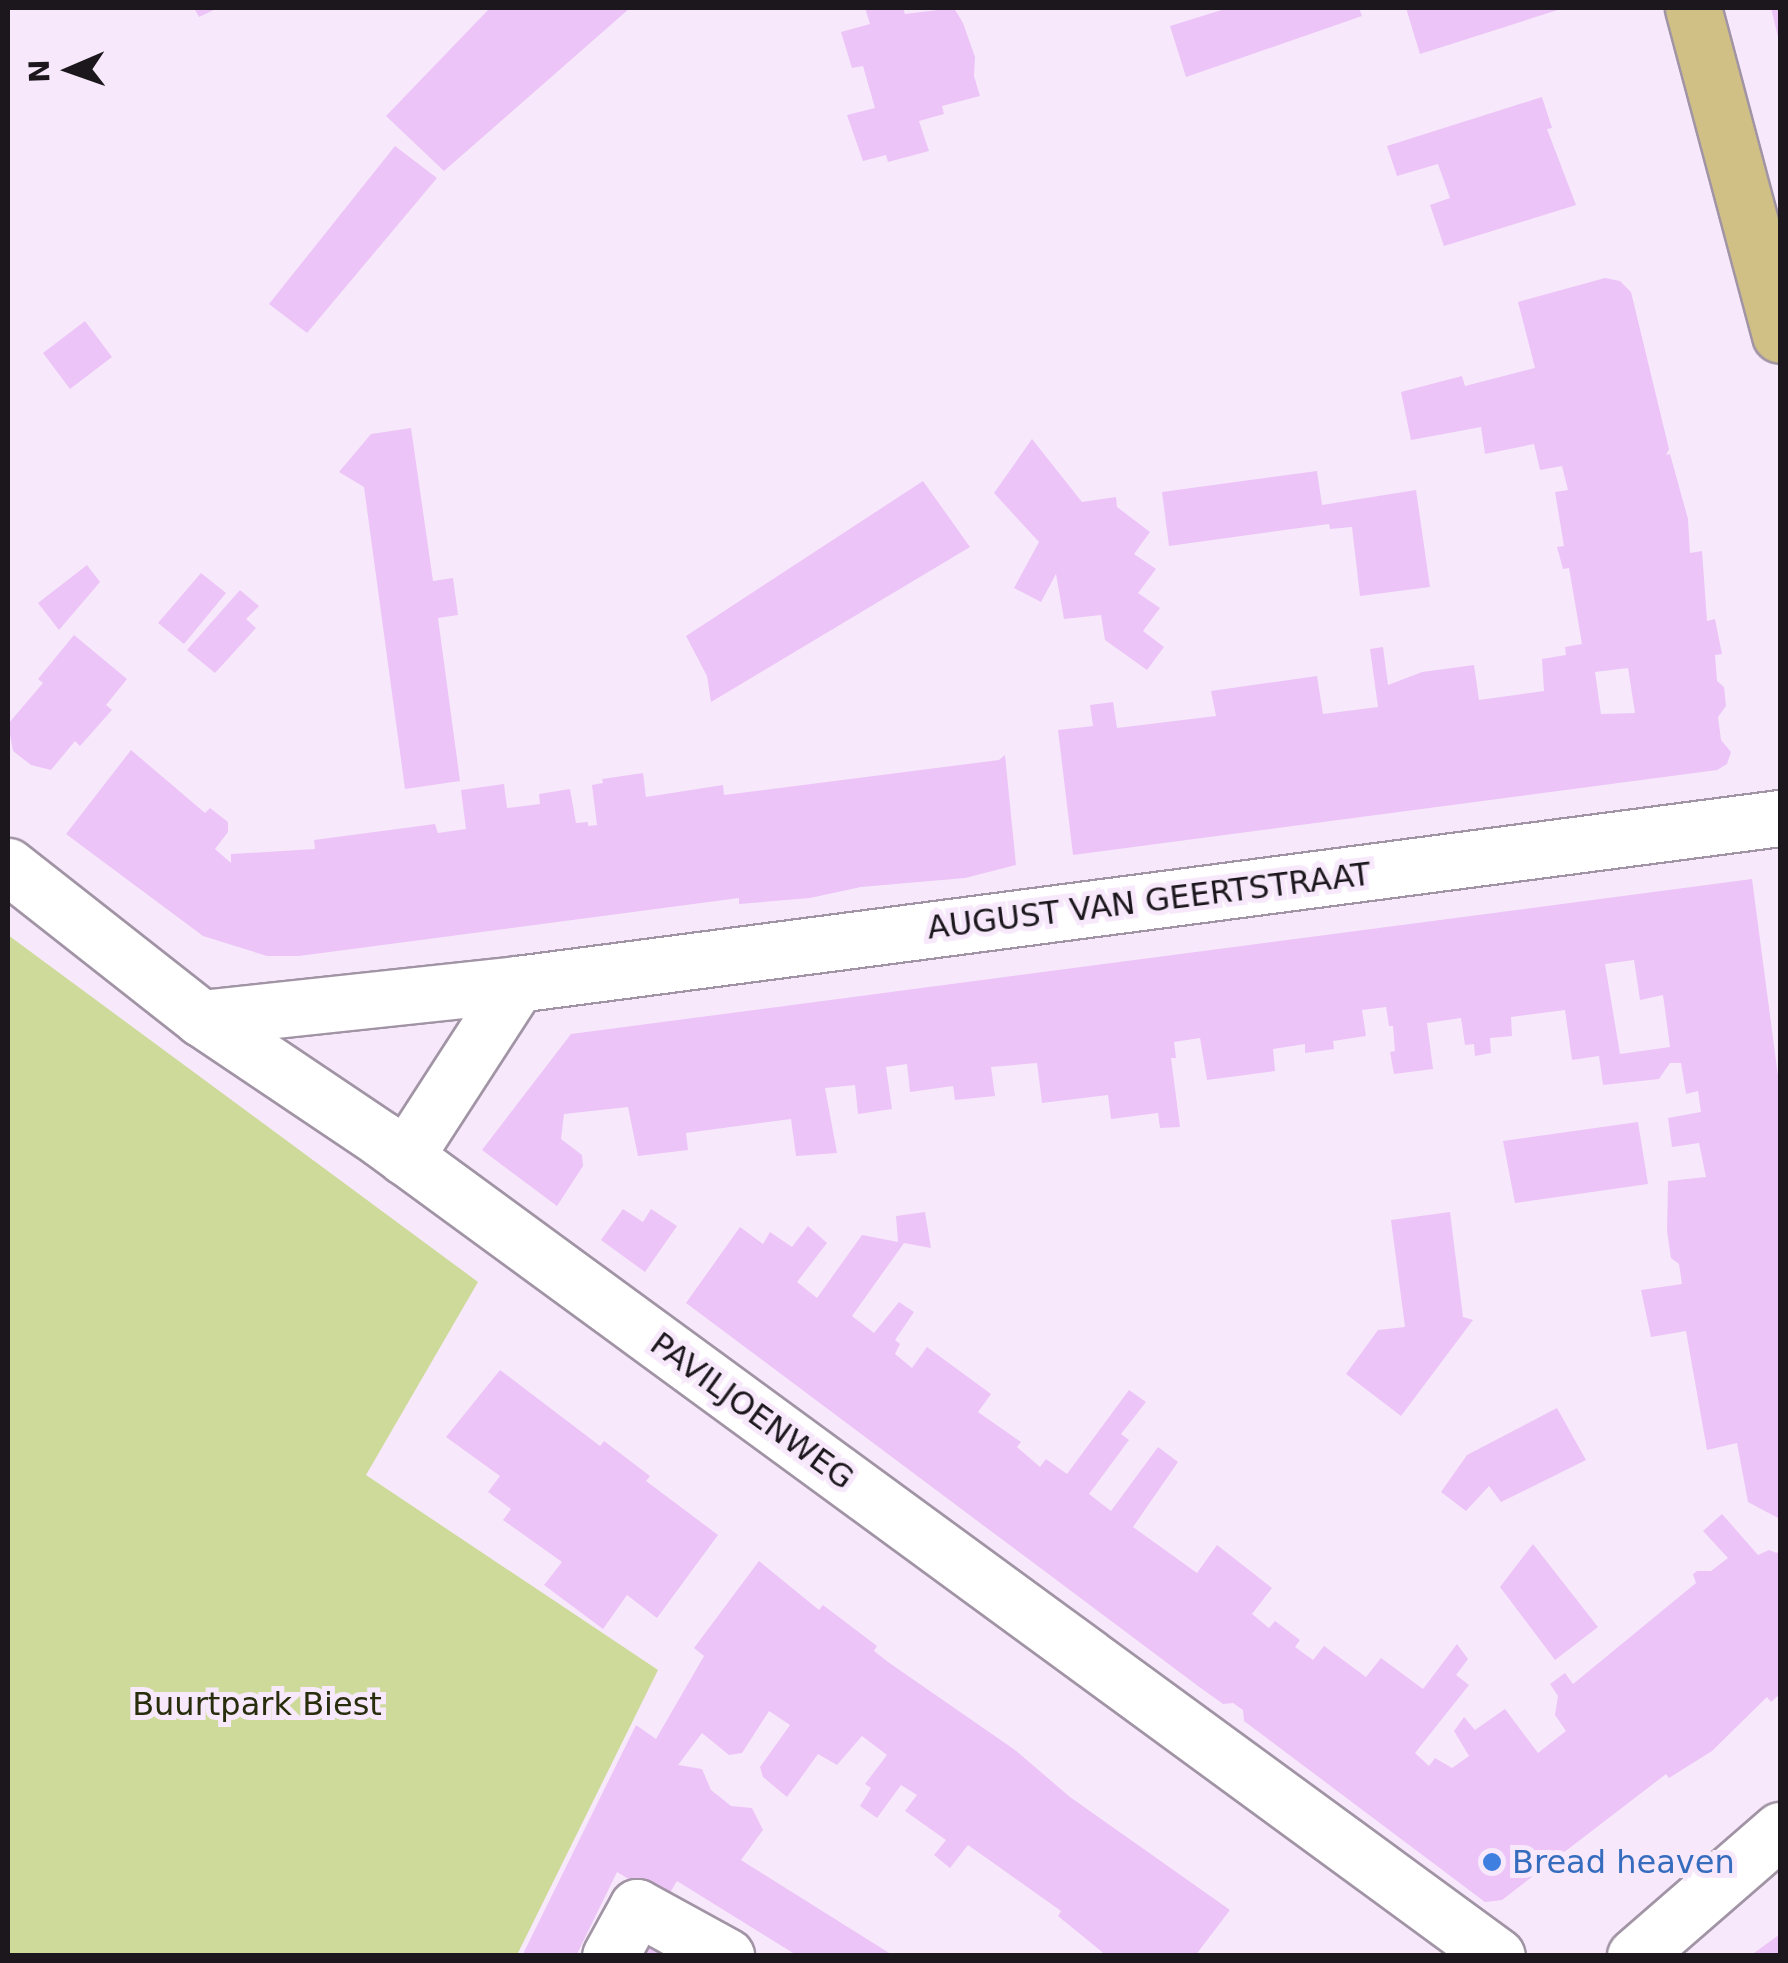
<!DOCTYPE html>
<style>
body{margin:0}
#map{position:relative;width:1788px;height:1963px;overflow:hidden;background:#f7e9fb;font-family:"DejaVu Sans",sans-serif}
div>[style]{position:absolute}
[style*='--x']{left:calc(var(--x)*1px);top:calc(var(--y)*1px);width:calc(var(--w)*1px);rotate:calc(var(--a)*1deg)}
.green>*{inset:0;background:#cdda99}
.building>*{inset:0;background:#ecc4f7}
.roads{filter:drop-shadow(2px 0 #a194a5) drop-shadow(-2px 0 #a194a5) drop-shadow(0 2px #a194a5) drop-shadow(0 -2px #a194a5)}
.minor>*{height:55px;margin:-27.5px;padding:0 27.5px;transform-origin:27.5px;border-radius:27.5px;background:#fff}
.major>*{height:55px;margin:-27.5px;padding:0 27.5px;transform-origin:27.5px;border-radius:27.5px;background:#d0c086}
.dots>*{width:28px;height:28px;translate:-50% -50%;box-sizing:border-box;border:5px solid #f7e9fb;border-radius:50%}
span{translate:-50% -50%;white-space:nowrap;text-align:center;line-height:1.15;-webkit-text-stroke:10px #f7e9fb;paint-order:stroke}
.street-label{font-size:32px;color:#1c171d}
.park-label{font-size:32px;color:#282d0c}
.shop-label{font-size:32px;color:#366cbe}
.left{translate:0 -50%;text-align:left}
.frame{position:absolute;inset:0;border:10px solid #1c171d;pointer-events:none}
.north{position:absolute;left:20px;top:20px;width:100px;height:100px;-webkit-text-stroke:8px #f7e9fb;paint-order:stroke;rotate:268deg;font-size:28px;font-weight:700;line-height:40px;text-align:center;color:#1c171d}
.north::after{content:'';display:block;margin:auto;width:35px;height:45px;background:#1c171d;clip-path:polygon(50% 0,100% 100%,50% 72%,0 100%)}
</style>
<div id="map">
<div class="green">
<div style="clip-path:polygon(8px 935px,478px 1282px,366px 1475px,658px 1670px,517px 1955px,8px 1955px)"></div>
</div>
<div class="building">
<div style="clip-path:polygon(194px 8px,218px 8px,199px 17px)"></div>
<div style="clip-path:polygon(490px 8px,630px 8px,444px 171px,386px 116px)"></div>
<div style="clip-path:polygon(865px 8px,903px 8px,905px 14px,954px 8px,963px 23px,975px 57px,974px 76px,980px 96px,942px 106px,944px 114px,919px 121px,929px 151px,888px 162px,886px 155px,863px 161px,847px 115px,875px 108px,863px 66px,852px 68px,841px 32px,870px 24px)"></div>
<div style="clip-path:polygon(1228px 8px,1359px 8px,1362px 16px,1186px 77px,1170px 26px)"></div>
<div style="clip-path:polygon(1406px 8px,1564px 8px,1420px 54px)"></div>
<div style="clip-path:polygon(1771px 8px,1780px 8px,1780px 40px,1779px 41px)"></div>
<div style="clip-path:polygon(1542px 97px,1552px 128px,1547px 129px,1576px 205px,1444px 246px,1430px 205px,1450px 198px,1438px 164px,1397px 176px,1387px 146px)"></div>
<div style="clip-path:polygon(395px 146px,437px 178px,307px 333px,269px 304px)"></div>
<div style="clip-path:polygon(evenodd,1605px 278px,1620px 281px,1631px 292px,1669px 449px,1666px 455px,1670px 454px,1688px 519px,1690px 553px,1702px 551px,1707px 621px,1715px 619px,1722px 654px,1715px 655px,1717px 681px,1724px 687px,1726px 706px,1718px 717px,1721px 740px,1731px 752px,1727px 764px,1717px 770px,1073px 855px,1058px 730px,1093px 726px,1090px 705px,1113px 702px,1117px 728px,1216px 716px,1211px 691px,1317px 676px,1323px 714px,1378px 707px,1370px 649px,1383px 647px,1388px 685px,1422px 672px,1474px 665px,1479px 700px,1544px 691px,1542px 659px,1566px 655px,1565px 647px,1582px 644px,1569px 568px,1563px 569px,1557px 547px,1564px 546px,1555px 492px,1568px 490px,1562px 466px,1540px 470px,1534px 444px,1485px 454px,1481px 427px,1411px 440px,1401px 392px,1462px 376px,1465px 386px,1535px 368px,1518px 302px,1605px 278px,1628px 668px,1635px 713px,1601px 714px,1595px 672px,1628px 668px)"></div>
<div style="clip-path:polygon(85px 321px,112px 357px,70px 389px,43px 353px)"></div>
<div style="clip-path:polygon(411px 428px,433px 581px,453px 578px,458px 615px,438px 618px,460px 781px,405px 789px,364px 487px,339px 472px,371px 434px)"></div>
<div style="clip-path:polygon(1032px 439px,1082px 502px,1116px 497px,1117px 507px,1150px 532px,1134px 554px,1156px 569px,1138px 593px,1160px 608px,1143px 631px,1164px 647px,1147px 670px,1105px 640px,1101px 615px,1064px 619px,1056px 574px,1041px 602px,1014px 588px,1039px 542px,994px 493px)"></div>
<div style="clip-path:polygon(1317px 471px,1322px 505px,1416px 490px,1430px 587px,1360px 596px,1352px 527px,1330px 529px,1329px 524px,1169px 546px,1162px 492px)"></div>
<div style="clip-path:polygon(923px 481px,970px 547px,711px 702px,707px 676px,686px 636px)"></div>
<div style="clip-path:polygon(87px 565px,100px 582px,59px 630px,38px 603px)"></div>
<div style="clip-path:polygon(201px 573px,226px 593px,184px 644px,158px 623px)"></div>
<div style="clip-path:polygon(240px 590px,259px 606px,246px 619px,256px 628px,215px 673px,187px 650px)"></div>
<div style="clip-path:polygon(74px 635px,127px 679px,106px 705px,112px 710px,80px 746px,75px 741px,51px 770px,31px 765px,13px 751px,8px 724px,43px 683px,38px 679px)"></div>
<div style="clip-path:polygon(131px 750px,205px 813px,210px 808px,228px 822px,228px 832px,215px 849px,231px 863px,231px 854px,315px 849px,314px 840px,435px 824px,438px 833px,466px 829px,461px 790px,504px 784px,507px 808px,540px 804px,539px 794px,570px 789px,576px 823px,588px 822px,588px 826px,597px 825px,592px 785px,603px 783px,602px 779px,643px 773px,646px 797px,723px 785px,724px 795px,999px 760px,1005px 755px,1016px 865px,965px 878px,861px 887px,810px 898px,739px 904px,739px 898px,299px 956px,267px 956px,203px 936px,66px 834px)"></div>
<div style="clip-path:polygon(evenodd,1752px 879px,1780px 1091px,1780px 1519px,1748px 1502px,1737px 1443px,1707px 1450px,1686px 1331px,1651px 1337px,1641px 1290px,1682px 1284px,1679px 1264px,1671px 1258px,1667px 1231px,1668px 1181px,1706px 1177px,1699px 1143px,1672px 1147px,1668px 1118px,1701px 1112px,1698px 1091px,1686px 1094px,1681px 1063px,1670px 1063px,1659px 1079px,1603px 1085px,1599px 1056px,1572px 1060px,1565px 1010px,1511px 1017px,1512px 1036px,1490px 1038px,1491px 1053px,1475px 1056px,1474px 1044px,1465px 1045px,1461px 1018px,1427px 1023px,1433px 1069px,1394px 1074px,1390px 1052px,1395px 1051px,1393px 1026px,1389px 1026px,1386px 1007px,1362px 1010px,1366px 1036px,1333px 1041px,1334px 1049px,1305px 1053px,1305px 1044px,1273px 1049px,1275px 1071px,1207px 1080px,1200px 1038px,1174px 1042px,1176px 1058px,1171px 1058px,1180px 1127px,1160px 1128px,1158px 1113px,1111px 1119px,1108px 1095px,1042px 1103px,1037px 1063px,991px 1067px,995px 1096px,955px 1100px,953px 1086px,910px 1092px,907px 1064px,886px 1067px,892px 1109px,858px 1114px,855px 1085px,825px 1088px,837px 1153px,796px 1156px,791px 1119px,686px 1133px,688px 1150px,638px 1156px,628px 1107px,564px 1114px,561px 1139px,582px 1155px,583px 1166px,557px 1206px,482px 1150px,571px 1034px,1752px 879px,1634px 960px,1640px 1000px,1663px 995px,1670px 1047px,1620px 1054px,1605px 964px,1634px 960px)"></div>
<div style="clip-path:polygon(1638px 1122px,1648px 1184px,1515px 1203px,1503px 1141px)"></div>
<div style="clip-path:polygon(623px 1209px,643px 1222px,651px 1209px,677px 1226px,645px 1272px,601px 1240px)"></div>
<div style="clip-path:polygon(925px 1212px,931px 1248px,904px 1243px,852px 1316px,874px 1333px,899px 1302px,914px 1312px,895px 1340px,900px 1344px,895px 1354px,912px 1368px,927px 1347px,991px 1394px,978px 1412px,1021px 1442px,1017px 1447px,1040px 1467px,1046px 1459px,1067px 1474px,1129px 1390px,1146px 1402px,1121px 1434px,1129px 1440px,1089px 1494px,1111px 1511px,1158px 1447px,1178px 1462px,1133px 1527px,1197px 1573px,1217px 1545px,1272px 1588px,1252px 1614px,1269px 1628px,1275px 1621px,1300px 1640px,1295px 1647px,1313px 1660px,1324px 1646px,1366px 1677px,1381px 1658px,1423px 1689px,1457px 1644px,1468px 1659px,1456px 1675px,1469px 1685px,1415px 1753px,1429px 1766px,1435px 1758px,1452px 1768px,1469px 1756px,1454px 1731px,1464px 1717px,1475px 1730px,1505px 1709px,1538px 1753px,1566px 1731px,1555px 1715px,1558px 1696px,1550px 1684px,1565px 1673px,1573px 1684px,1696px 1583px,1693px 1574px,1697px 1571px,1711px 1571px,1728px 1558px,1703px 1531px,1722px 1514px,1758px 1555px,1769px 1550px,1777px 1553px,1780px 1547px,1780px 1694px,1771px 1702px,1767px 1697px,1712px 1751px,1669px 1778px,1666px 1774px,1502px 1900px,1485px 1902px,1244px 1721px,1243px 1710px,1233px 1703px,1223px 1704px,1198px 1686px,686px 1303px,740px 1227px,763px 1244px,770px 1232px,792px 1247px,808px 1226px,827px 1243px,797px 1282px,817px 1298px,862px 1235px,898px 1242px,896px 1216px)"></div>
<div style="clip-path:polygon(1450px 1212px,1463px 1317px,1473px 1320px,1401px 1416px,1346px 1374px,1378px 1330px,1405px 1327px,1391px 1220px)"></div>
<div style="clip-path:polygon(500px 1370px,600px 1446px,604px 1441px,650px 1476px,646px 1481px,718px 1535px,657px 1618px,627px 1595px,603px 1629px,544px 1585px,562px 1562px,503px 1520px,511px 1509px,488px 1492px,500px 1476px,446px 1437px)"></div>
<div style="clip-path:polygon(1557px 1408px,1586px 1460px,1501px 1502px,1489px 1486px,1466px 1511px,1441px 1492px,1467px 1455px)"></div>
<div style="clip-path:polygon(1533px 1544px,1598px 1627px,1555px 1660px,1500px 1587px)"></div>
<div style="clip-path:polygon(759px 1561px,819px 1610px,823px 1605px,877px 1646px,874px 1651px,888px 1662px,1015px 1750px,1070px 1797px,1230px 1910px,1195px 1956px,1107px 1956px,1058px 1916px,1061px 1911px,968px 1845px,950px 1868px,934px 1855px,946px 1840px,905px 1811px,917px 1795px,901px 1785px,877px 1818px,860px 1806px,871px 1788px,865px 1784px,887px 1755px,862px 1736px,837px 1765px,818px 1754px,787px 1797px,763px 1777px,760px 1767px,790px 1725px,769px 1711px,742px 1753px,729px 1755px,702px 1733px,678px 1765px,702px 1769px,711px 1790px,731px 1806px,752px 1808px,763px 1830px,741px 1860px,894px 1956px,798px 1956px,677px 1881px,665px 1901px,617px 1872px,576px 1956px,522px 1956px,636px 1725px,656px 1739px,704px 1656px,694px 1648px)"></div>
<div style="clip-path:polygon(647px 1934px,684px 1956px,636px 1956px)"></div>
<div style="clip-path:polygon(1780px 1934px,1780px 1956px,1750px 1956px)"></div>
</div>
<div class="roads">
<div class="minor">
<div style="--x:8;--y:866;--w:246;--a:38.2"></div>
<div style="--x:201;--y:1018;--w:217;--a:33.9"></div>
<div style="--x:381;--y:1139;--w:1383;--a:36.21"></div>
<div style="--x:201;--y:1018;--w:318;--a:-6.1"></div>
<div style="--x:517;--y:984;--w:1274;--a:-7.49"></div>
<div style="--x:405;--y:1157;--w:206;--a:-57.1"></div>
<div style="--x:610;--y:1956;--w:56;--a:-61.1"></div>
<div style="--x:637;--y:1907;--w:102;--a:28.8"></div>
<div style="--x:1635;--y:1956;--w:192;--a:-41"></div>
</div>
<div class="major">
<div style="--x:1693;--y:8;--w:338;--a:75.1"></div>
</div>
</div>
<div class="dots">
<div style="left:1492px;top:1862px;background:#3f7fe0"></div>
</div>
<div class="street-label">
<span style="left:1149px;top:901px;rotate:-7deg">AUGUST VAN GEERTSTRAAT</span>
<span style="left:752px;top:1411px;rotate:36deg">PAVILJOENWEG</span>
</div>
<div class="park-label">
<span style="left:257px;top:1704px">Buurtpark Biest</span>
</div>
<div class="shop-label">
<span class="left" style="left:1512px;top:1862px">Bread heaven</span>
</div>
<div class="frame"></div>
<div class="north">N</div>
</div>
